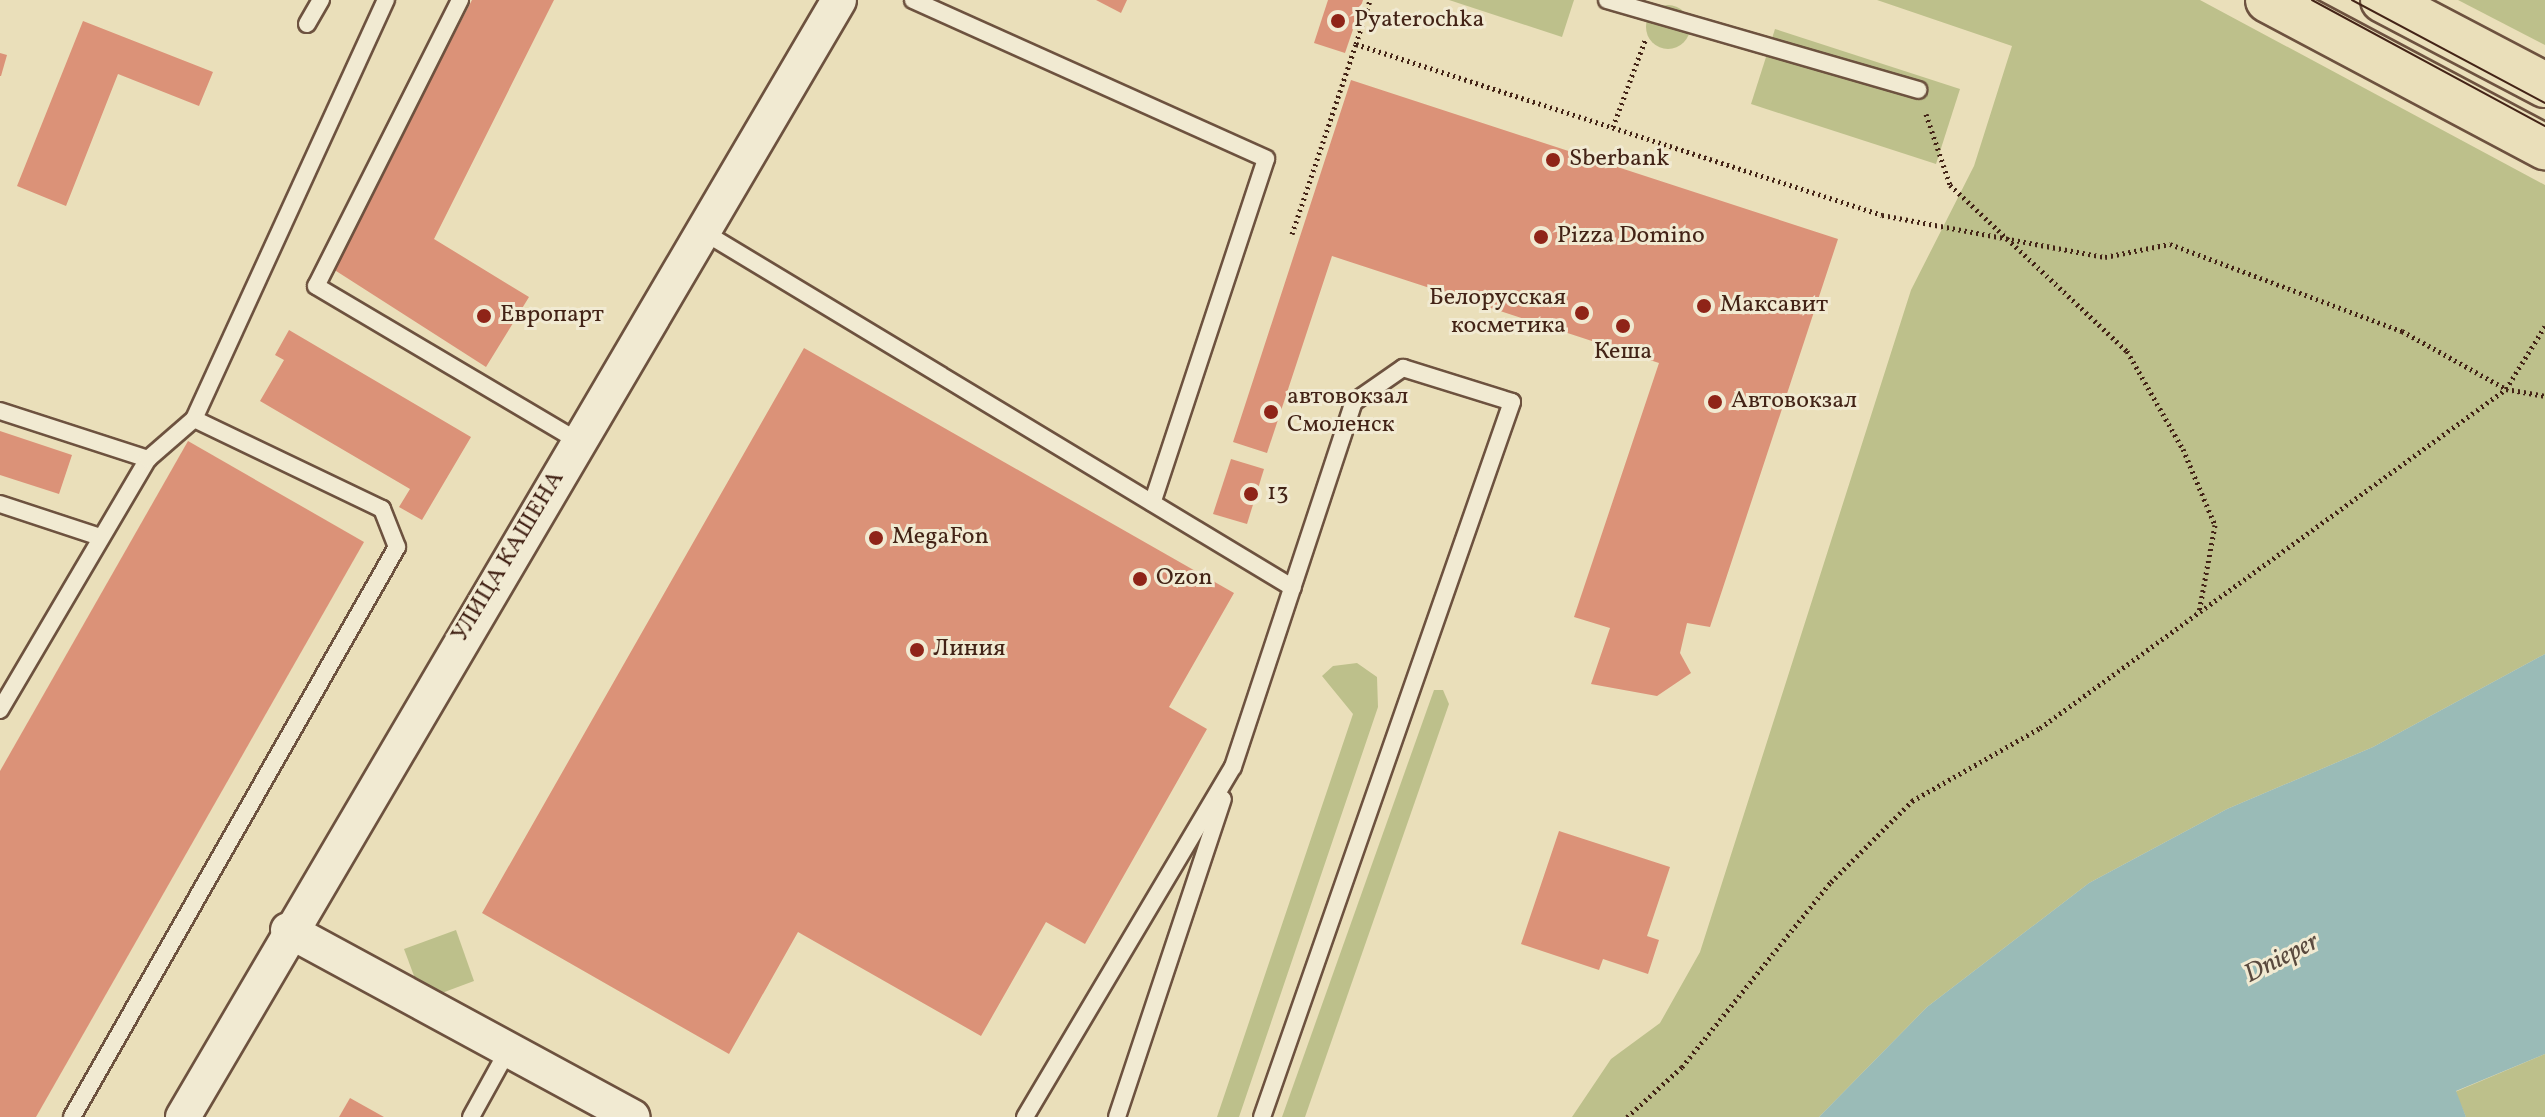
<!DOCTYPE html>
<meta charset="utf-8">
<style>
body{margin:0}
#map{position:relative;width:2545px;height:1117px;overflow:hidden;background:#eadfba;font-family:Vollkorn,serif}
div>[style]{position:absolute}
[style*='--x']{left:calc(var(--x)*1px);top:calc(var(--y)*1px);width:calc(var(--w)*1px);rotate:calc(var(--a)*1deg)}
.green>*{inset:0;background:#bdc08b}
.round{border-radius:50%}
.water>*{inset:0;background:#9abbb7}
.building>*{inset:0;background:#db9278}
.path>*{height:5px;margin-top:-2.5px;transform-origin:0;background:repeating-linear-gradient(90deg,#432316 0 2px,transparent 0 6px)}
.roads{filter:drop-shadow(2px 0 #6d523f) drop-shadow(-2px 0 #6d523f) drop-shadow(0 2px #6d523f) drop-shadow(0 -2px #6d523f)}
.lane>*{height:16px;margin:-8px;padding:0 8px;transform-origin:8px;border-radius:8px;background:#f1ead2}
.street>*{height:34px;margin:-17px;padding:0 17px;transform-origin:17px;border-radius:17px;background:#f1ead2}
.primary>*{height:44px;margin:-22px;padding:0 22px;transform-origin:22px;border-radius:22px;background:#eadfba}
.tram>*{height:2px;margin:-1px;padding:0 1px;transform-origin:1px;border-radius:1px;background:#432316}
.dots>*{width:22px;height:22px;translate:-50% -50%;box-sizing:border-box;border:4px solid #f1ead2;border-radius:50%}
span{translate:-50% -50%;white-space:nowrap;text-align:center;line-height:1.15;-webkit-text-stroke:6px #f1ead2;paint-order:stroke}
.poi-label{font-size:24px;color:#432316}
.left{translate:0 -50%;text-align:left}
.right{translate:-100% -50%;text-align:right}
.street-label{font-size:24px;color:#432316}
.water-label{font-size:26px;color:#59493e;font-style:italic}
</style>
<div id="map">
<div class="green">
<div style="clip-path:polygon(1449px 0,1574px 0,1562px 37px)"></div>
<div style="clip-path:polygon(1877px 0,2200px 0,2545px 185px,2545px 654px,2373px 747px,2227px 809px,2089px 883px,1927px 1007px,1819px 1117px,1572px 1117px,1611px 1059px,1660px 1023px,1700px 952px,1911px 290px,1974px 166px,2012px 46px)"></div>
<div style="clip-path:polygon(2458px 0,2545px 0,2545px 45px)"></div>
<div class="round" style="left:1646px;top:5px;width:44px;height:44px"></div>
<div style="clip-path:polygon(1775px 29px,1960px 89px,1936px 164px,1751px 104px)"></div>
<div style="clip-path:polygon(1357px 663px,1377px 677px,1378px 707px,1239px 1117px,1217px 1117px,1353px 714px,1322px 676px,1333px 666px)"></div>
<div style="clip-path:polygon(1434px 690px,1443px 690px,1449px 704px,1305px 1117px,1282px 1117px)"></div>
<div style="clip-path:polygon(456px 930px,474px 981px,423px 1000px,404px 949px)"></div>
<div style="clip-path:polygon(2545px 1054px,2545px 1117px,2466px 1117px,2455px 1092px)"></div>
</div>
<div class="water">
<div style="clip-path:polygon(2545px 654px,2545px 1054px,2456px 1091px,2466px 1117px,1819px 1117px,1927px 1007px,2089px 883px,2227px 809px,2373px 747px)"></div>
</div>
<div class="building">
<div style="clip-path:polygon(472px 0,554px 0,434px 239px,529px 297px,486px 367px,333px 269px)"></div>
<div style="clip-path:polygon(1096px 0,1127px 0,1121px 13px)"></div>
<div style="clip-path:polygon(1328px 0,1363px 0,1345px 53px,1314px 43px)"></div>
<div style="clip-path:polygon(83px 21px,213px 72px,199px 106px,118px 74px,66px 206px,17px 186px)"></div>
<div style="clip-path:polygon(0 53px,7px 55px,1px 76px,0 76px)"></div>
<div style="clip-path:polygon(1351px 80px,1838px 239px,1710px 627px,1687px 623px,1680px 653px,1691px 673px,1657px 696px,1591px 684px,1610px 628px,1574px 617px,1659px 363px,1332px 256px,1267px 453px,1233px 442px)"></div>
<div style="clip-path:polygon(289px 330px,471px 437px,422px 520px,399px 507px,410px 489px,260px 401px,284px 360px,275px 355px)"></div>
<div style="clip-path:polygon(804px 348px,1234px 593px,1169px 707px,1207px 729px,1085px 944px,1046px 922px,981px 1036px,798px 932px,729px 1054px,482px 913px)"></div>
<div style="clip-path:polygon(0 431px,72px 455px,59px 494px,0 475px)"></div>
<div style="clip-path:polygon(188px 441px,364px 542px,36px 1117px,0 1117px,0 771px)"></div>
<div style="clip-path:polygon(1231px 459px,1264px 469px,1247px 524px,1213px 514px)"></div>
<div style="clip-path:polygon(1559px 831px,1670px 867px,1647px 936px,1659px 940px,1648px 974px,1603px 959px,1599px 970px,1521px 944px)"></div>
<div style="clip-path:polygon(350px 1098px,384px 1117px,339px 1117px)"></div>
</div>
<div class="path">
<div style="--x:1356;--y:44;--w:46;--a:-72.3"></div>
<div style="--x:1926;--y:114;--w:75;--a:71.3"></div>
<div style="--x:1950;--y:185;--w:243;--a:43.2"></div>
<div style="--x:2127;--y:351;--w:113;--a:60.3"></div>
<div style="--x:2183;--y:449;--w:82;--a:67.2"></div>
<div style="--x:2215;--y:525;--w:88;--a:100.4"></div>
<div style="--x:1613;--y:127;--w:95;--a:-69.7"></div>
<div style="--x:1292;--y:234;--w:200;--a:-71.4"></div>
<div style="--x:1356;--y:44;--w:553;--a:18.01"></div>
<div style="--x:1882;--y:215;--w:227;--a:10.7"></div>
<div style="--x:2105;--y:257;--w:66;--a:-11.3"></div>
<div style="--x:2170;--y:244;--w:248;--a:20.6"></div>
<div style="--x:2402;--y:331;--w:119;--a:29.1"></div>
<div style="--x:2506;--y:389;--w:74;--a:-58.2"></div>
<div style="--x:1627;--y:1117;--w:74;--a:-42.3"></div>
<div style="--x:1682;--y:1067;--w:238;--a:-51.2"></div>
<div style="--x:1831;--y:882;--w:115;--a:-45"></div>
<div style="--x:1912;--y:801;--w:147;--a:-29.7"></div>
<div style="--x:2040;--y:728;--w:576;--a:-36.03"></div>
<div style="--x:2506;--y:389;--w:40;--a:10"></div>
</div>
<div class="roads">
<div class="lane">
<div style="--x:460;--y:0;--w:320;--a:116.7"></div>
<div style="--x:316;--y:286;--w:304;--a:30.6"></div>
<div style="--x:913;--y:0;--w:387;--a:24.2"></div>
<div style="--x:1266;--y:159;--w:362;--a:108.3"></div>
<div style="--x:1607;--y:0;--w:324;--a:16.1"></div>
<div style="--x:307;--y:24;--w:28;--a:-60"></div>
<div style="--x:702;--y:231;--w:690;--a:31.13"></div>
<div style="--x:0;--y:411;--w:156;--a:18"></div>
<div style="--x:0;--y:504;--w:105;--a:18.3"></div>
<div style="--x:0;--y:710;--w:291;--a:-59.5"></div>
<div style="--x:148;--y:459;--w:61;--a:-41"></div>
<div style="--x:194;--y:419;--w:461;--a:-65.4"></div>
<div style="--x:72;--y:1117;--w:656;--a:-60.31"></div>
<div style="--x:397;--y:547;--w:41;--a:-111.5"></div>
<div style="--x:382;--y:509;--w:208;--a:-154.4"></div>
<div style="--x:471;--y:1117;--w:77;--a:-61.1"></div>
<div style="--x:1025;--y:1117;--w:407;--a:-59.3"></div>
<div style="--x:1233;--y:767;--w:385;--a:-71.7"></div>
<div style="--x:1354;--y:402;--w:60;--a:-34.8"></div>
<div style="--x:1403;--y:368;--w:114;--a:17.3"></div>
<div style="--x:1512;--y:402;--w:757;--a:109.27"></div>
<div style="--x:1117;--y:1117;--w:335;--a:-71.6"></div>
</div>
<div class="street">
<div style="--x:288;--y:930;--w:392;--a:28.5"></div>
<div style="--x:183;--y:1117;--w:1295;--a:-59.57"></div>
</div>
<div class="primary">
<div style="--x:2268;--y:0;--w:314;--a:28"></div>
<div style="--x:2383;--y:0;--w:183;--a:27.7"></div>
</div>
</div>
<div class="tram">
<div style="--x:2312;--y:0;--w:265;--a:28.4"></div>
<div style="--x:2352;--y:0;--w:219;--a:28.1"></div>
</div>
<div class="dots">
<div style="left:1338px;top:21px;background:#8f2418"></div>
<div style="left:1553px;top:160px;background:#8f2418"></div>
<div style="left:1541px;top:237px;background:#8f2418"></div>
<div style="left:1704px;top:306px;background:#8f2418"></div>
<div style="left:1582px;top:313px;background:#8f2418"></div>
<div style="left:484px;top:316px;background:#8f2418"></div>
<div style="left:1623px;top:326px;background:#8f2418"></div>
<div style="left:1715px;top:402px;background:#8f2418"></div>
<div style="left:1271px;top:412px;background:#8f2418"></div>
<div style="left:1251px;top:494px;background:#8f2418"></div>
<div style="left:876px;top:538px;background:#8f2418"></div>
<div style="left:1140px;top:579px;background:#8f2418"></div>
<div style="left:917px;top:650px;background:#8f2418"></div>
</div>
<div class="poi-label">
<span class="left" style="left:1354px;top:21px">Pyaterochka</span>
<span class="left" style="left:1569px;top:160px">Sberbank</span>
<span class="left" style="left:1557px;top:237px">Pizza Domino</span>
<span class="right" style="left:1566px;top:313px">Белорусская<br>косметика</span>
<span class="left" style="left:1720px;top:306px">Максавит</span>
<span class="left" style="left:500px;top:316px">Европарт</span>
<span style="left:1623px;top:353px">Кеша</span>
<span class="left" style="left:1287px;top:412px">автовокзал<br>Смоленск</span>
<span class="left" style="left:1731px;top:402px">Автовокзал</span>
<span class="left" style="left:1267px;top:494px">13</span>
<span class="left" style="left:892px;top:538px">MegaFon</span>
<span class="left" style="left:1156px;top:579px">Ozon</span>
<span class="left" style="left:933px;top:650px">Линия</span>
</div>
<div class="street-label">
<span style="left:509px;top:557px;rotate:-59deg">УЛИЦА КАШЕНА</span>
</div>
<div class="water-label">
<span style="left:2282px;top:959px;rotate:-27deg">Dnieper</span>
</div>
</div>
